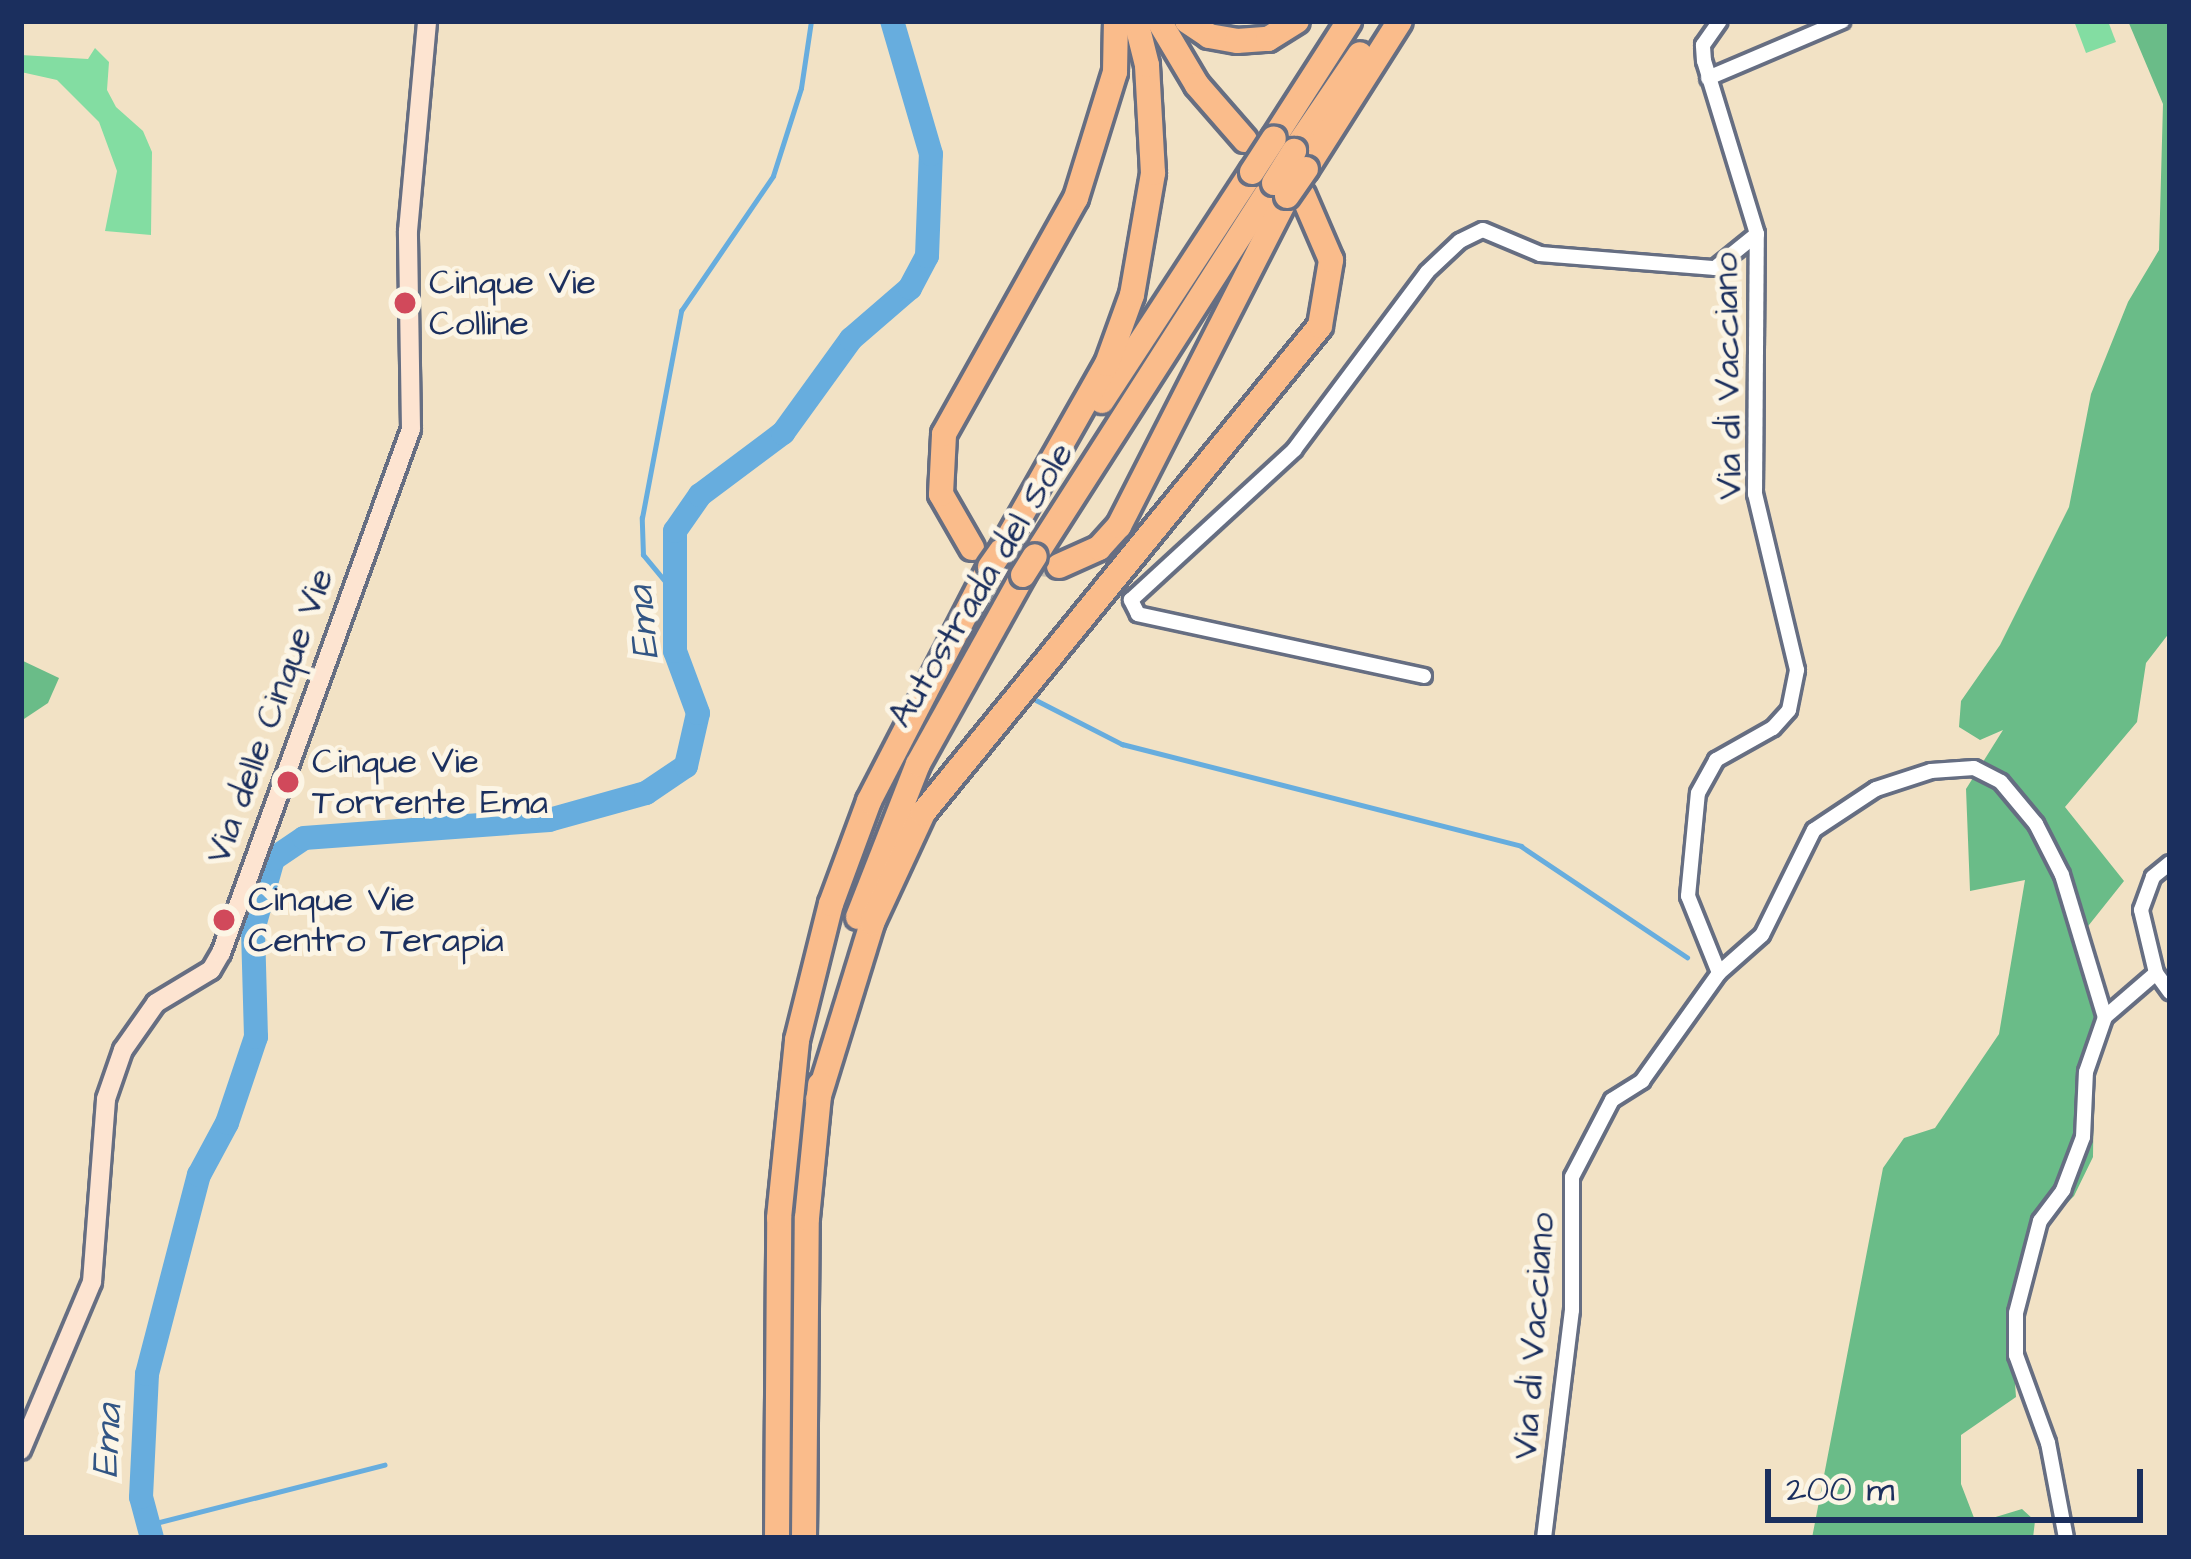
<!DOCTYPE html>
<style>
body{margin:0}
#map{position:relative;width:2191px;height:1559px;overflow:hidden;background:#f2e2c5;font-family:"Architects Daughter",sans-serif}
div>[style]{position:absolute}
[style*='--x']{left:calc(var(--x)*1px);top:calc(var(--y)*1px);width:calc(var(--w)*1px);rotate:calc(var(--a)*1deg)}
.green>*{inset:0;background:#83dda2}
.forest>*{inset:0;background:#6abc88}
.stream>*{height:4.5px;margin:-2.25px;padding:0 2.25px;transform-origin:2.25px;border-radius:2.25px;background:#67adde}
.river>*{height:24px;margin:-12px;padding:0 12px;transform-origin:12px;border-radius:12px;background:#67adde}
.highway-tunnel>*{height:24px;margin-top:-12px;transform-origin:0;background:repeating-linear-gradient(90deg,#c7beb0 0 24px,transparent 0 36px)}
.roads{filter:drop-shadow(3px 0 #666e82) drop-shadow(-3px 0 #666e82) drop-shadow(0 3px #666e82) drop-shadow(0 -3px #666e82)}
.street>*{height:14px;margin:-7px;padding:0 7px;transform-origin:7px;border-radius:7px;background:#fff}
.secondary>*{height:18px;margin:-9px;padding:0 9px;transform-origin:9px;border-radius:9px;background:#fde4d1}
.highway>*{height:24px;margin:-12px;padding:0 12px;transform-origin:12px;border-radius:12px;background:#fabc8b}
.bridges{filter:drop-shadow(3px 0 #666e82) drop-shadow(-3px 0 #666e82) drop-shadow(0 3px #666e82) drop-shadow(0 -3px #666e82)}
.highway-bridge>*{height:24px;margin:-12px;padding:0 12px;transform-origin:12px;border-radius:12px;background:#fabc8b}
.dots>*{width:33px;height:33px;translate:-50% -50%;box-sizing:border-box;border:6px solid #fcf5e5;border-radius:50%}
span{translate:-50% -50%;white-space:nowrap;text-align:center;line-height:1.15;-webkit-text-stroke:10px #fcf5e5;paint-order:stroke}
.poi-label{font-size:36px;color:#1b2f5e}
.left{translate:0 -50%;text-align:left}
.street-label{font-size:36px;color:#1b2f5e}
.water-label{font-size:39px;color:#325584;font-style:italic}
.frame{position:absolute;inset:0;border:24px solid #1b2f5e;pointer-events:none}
.scale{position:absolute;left:1765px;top:1469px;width:378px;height:54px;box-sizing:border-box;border:6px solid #1b2f5e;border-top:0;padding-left:15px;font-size:36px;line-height:42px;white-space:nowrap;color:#1b2f5e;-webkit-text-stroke:9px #fcf5e5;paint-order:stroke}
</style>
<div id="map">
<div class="green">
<div style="clip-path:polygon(2074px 21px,2108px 21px,2116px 42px,2086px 53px)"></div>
<div style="clip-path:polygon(95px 48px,109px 62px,107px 90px,116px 107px,143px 131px,152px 152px,151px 235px,105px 231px,117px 171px,99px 122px,57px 80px,21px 72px,21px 55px,88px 59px)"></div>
</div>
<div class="forest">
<div style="clip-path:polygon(2128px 21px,2170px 21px,2170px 632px,2146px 663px,2137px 722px,2065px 807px,2124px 881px,2081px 935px,2095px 1001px,2093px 1157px,2074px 1196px,2046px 1224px,2011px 1325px,2016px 1397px,1961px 1435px,1961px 1484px,1976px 1523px,2022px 1509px,2035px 1521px,2033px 1538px,1812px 1538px,1883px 1168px,1904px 1138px,1935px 1128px,1999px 1034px,2025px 880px,1970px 891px,1966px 789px,2003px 730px,1980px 740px,1959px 727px,1961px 701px,2000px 645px,2069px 507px,2091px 394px,2128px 302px,2159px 250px,2163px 104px)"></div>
<div style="clip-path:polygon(21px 660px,59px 678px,48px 703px,21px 721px)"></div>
</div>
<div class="stream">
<div style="--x:677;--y:596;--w:53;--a:-129.7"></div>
<div style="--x:643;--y:555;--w:37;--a:-92"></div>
<div style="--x:642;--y:518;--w:211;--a:-79.3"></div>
<div style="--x:681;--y:311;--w:163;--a:-55.7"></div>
<div style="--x:773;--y:176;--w:92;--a:-72.3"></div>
<div style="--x:801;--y:88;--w:68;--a:-81.5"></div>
<div style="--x:1036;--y:700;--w:97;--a:27.1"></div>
<div style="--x:1122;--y:744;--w:412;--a:14.3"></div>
<div style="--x:1521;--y:846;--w:200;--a:33.8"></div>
<div style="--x:148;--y:1525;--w:244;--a:-14.3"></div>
</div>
<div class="river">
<div style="--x:152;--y:1538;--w:42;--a:-105"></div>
<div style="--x:141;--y:1497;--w:123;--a:-87.2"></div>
<div style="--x:147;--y:1374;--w:206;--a:-75.4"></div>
<div style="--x:199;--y:1175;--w:59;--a:-61.7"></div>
<div style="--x:227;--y:1123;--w:91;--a:-71.4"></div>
<div style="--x:256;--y:1037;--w:107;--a:-91.6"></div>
<div style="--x:253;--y:930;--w:74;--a:-74.3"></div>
<div style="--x:273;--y:859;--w:37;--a:-34"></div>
<div style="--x:304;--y:838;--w:246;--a:-4.2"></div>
<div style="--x:549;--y:820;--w:101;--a:-15.6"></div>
<div style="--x:646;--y:793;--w:48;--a:-34"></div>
<div style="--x:686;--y:766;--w:54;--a:-77.2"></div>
<div style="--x:698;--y:713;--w:66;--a:-110.4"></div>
<div style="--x:675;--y:651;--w:120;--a:-90"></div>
<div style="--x:675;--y:531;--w:44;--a:-55.2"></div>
<div style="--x:700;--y:495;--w:104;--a:-36.8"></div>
<div style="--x:783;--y:433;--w:116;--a:-54.1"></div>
<div style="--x:851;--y:339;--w:78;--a:-40.8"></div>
<div style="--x:910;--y:288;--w:36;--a:-62"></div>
<div style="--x:927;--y:256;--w:102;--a:-87.8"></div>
<div style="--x:931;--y:154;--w:139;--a:-106.3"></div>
</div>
<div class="highway-tunnel">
<div style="--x:972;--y:548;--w:23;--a:29"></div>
<div style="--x:992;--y:559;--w:67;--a:6"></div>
</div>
<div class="roads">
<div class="street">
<div style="--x:1708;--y:78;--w:146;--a:-23"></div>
<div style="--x:1424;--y:676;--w:293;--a:-167.8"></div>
<div style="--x:1138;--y:614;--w:16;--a:-117"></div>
<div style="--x:1131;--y:600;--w:222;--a:-42.6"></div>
<div style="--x:1294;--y:450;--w:222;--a:-53.2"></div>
<div style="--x:1427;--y:272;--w:45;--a:-43.2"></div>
<div style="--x:1460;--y:241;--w:25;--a:-26"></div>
<div style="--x:1483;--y:230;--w:62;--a:22.8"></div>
<div style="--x:1540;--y:254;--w:176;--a:4.6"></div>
<div style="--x:1715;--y:268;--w:54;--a:-39"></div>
<div style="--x:2170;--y:863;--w:22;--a:141"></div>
<div style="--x:2153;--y:877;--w:35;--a:110"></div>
<div style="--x:2141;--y:910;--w:65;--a:76.6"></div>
<div style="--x:2156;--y:973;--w:24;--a:54"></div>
<div style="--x:1719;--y:973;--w:83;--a:-111.9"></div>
<div style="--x:1688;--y:896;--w:103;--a:-84.5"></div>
<div style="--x:1698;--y:793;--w:38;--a:-61"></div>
<div style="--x:1716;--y:760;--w:65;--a:-29.3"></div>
<div style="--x:1773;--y:728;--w:24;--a:-48"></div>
<div style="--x:1789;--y:710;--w:41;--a:-78.7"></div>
<div style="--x:1797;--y:670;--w:181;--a:-103.4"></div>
<div style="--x:1755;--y:494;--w:260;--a:-89.6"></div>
<div style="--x:1757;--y:234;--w:181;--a:-107"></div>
<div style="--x:1704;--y:61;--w:16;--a:-94"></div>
<div style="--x:1703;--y:45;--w:29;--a:-55"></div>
<div style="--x:1544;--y:1538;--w:230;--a:-83"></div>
<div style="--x:1572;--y:1310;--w:133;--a:-90"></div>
<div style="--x:1572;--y:1177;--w:87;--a:-62.5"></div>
<div style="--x:1612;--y:1100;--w:36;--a:-32"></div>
<div style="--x:1642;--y:1081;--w:133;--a:-54.5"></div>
<div style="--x:1719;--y:973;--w:57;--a:-41.5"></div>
<div style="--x:1762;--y:935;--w:117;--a:-63.7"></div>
<div style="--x:1814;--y:830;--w:74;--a:-33.5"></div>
<div style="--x:1876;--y:789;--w:58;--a:-18.1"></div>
<div style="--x:1931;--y:771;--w:43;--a:-4"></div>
<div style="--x:1974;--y:768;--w:30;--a:27"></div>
<div style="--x:2001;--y:782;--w:55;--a:50.2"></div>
<div style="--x:2036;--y:824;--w:57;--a:63"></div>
<div style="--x:2062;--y:875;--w:148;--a:73.2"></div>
<div style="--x:2066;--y:1538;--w:97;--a:-100.7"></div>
<div style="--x:2048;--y:1443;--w:94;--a:-110"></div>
<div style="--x:2016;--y:1355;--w:42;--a:-90"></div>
<div style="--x:2016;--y:1313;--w:95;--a:-75.4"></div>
<div style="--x:2040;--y:1221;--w:39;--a:-53"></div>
<div style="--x:2063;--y:1190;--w:57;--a:-69.3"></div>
<div style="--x:2083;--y:1137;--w:65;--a:-87.4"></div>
<div style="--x:2086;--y:1072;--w:58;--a:-70.9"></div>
<div style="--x:2105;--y:1017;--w:67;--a:-40.8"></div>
</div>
<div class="secondary">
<div style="--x:21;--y:1450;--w:182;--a:-67.1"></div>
<div style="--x:92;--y:1282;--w:184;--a:-85.6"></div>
<div style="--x:106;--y:1099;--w:52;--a:-70.9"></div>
<div style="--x:123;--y:1050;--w:57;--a:-54.9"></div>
<div style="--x:156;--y:1003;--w:64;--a:-31"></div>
<div style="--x:211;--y:970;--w:20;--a:-60"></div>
<div style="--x:221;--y:953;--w:557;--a:-70.07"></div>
<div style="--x:411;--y:429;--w:198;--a:-90.9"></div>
<div style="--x:408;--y:231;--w:211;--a:-84.8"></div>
</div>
<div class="highway">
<div style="--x:1159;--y:21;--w:74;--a:59.3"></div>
<div style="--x:1197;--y:85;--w:73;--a:48.9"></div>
<div style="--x:1187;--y:21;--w:27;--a:34"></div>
<div style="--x:1209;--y:36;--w:28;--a:10"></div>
<div style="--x:1237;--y:41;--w:31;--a:-4"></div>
<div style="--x:1268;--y:39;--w:34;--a:-32"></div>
<div style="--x:1274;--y:138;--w:139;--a:-57.3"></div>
<div style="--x:1294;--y:151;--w:117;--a:-55.8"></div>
<div style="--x:1306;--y:169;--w:175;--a:-57.6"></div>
<div style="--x:1102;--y:401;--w:274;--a:-56.8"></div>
<div style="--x:972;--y:548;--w:62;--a:-119.9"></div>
<div style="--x:941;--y:494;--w:60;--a:-87.1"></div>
<div style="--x:944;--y:434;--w:270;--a:-60.8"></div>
<div style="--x:1076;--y:198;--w:132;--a:-72.8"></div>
<div style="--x:1115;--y:72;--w:51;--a:-88.9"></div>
<div style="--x:1001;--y:551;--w:215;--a:-60.5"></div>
<div style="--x:1107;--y:364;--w:73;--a:-70.1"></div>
<div style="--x:1132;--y:295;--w:124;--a:-80.2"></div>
<div style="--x:1153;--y:173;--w:108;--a:-93.2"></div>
<div style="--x:1147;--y:65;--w:45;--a:-104"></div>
<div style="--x:1035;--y:556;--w:443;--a:-57.4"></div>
<div style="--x:1059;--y:566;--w:44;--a:-24.2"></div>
<div style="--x:1099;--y:548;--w:30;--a:-48"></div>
<div style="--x:1119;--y:526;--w:370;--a:-63"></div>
<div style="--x:858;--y:917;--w:164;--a:-68.6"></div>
<div style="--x:918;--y:764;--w:216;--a:-60.9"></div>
<div style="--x:818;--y:1099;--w:184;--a:-72.9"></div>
<div style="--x:872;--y:923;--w:121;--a:-65.1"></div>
<div style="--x:923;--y:813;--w:628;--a:-50.81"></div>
<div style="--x:1320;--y:326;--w:67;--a:-80.5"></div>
<div style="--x:1331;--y:260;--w:71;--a:-113.3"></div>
<div style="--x:777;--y:1538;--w:320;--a:-89.6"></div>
<div style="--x:779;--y:1218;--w:179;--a:-84.2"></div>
<div style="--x:797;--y:1040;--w:140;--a:-76"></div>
<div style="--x:831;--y:904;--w:110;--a:-69.7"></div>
<div style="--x:869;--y:801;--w:263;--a:-62.7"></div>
<div style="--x:804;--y:1538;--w:320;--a:-89.5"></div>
<div style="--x:807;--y:1218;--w:134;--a:-84.4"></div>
</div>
</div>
<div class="bridges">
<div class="highway-bridge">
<div style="--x:1252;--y:172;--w:40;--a:-57.1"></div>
<div style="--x:1274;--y:183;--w:38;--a:-58"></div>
<div style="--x:1287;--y:196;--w:33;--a:-55"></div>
<div style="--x:990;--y:567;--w:19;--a:-55"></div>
<div style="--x:1023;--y:575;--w:22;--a:-58"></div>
</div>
</div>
<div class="dots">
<div style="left:405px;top:303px;background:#d1495b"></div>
<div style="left:288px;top:782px;background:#d1495b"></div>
<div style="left:224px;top:920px;background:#d1495b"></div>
</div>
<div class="poi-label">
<span class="left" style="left:429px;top:303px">Cinque Vie<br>Colline</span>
<span class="left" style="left:312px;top:782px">Cinque Vie<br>Torrente Ema</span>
<span class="left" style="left:248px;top:920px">Cinque Vie<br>Centro Terapia</span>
</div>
<div class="street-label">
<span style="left:1728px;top:376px;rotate:-91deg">Via di Vacciano</span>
<span style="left:981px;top:585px;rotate:-59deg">Autostrada del Sole</span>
<span style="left:270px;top:716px;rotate:-70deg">Via delle Cinque Vie</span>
<span style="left:1534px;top:1336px;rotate:-86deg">Via di Vacciano</span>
</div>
<div class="water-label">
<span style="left:644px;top:623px;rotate:-95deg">Ema</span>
<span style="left:108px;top:1441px;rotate:-87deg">Ema</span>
</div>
<div class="frame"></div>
<div class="scale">200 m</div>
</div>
